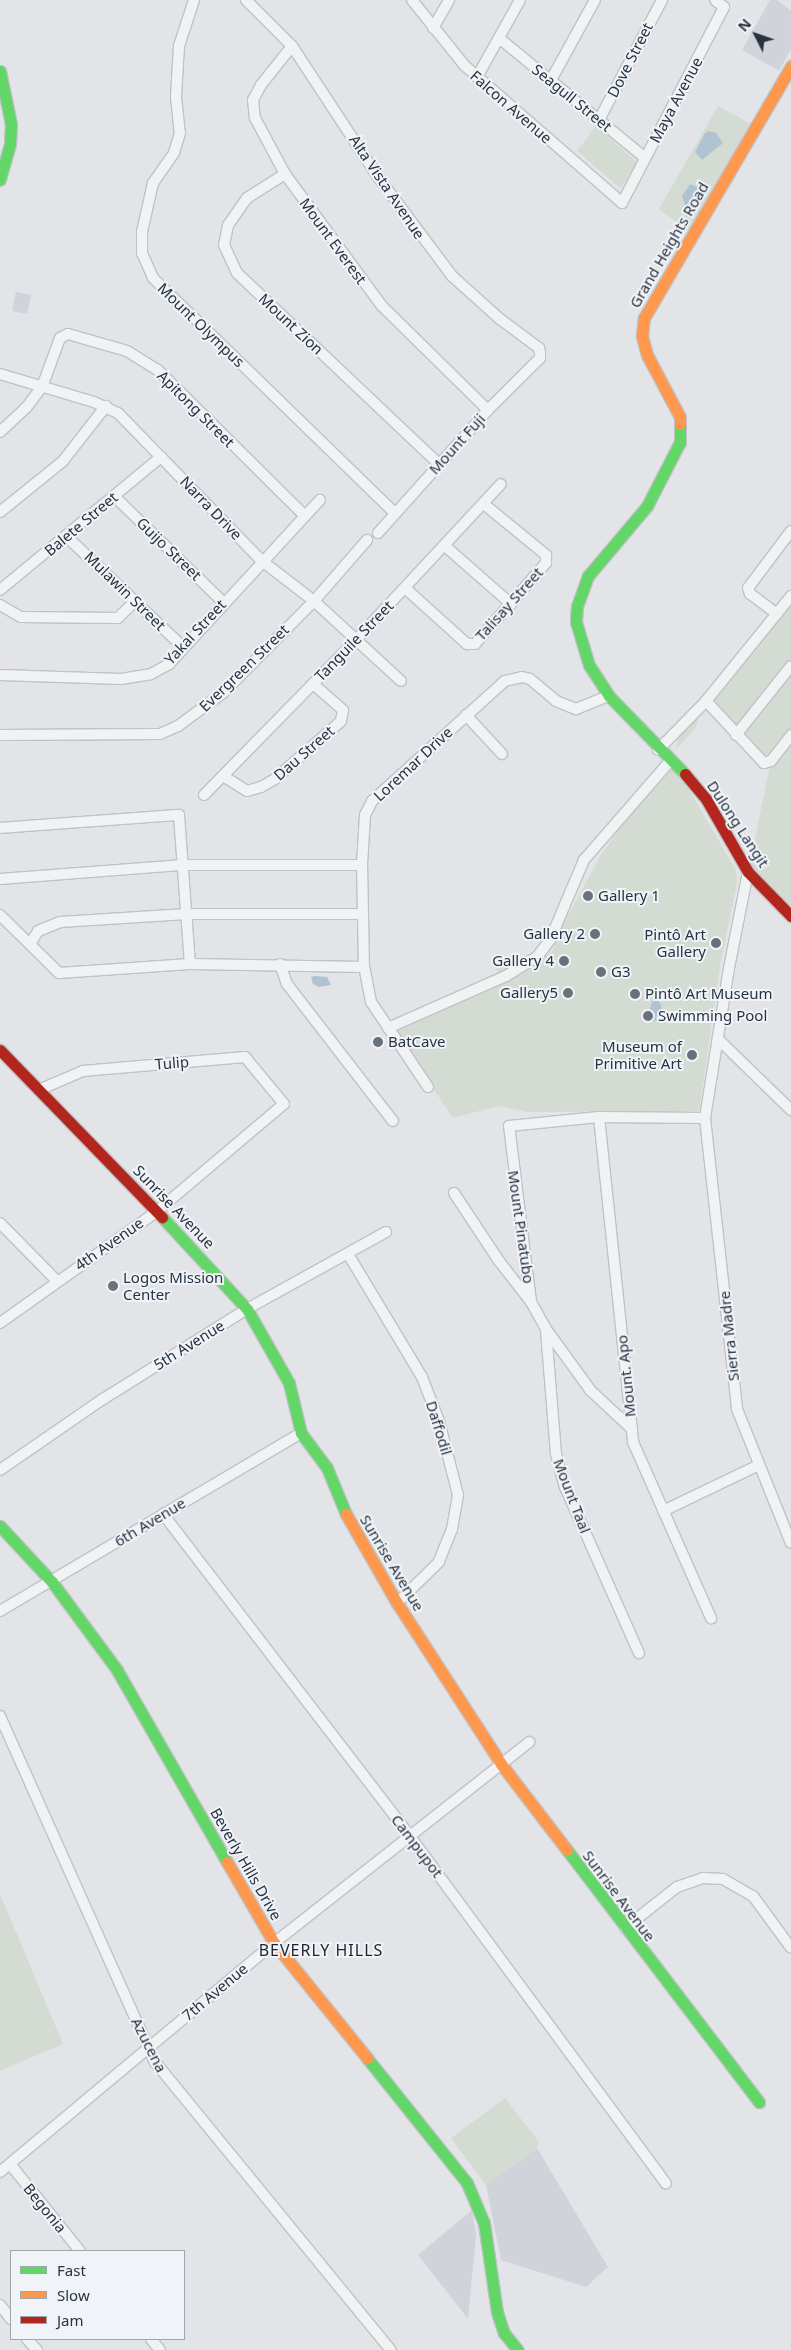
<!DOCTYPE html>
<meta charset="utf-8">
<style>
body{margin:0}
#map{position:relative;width:791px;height:2350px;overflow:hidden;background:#e2e4e7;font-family:"Noto Sans",sans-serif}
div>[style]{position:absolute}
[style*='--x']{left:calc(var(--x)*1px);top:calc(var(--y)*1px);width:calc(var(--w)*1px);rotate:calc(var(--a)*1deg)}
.built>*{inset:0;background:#d0d4da}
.green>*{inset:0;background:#d3dbd2}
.water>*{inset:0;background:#b0c3d2}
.roads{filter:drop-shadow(1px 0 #c0c2c5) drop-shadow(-1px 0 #c0c2c5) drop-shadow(0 1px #c0c2c5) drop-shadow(0 -1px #c0c2c5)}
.street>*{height:10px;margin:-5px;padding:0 5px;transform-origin:5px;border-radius:5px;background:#f1f2f4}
.fast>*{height:11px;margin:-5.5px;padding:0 5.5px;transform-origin:5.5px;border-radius:5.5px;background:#63d668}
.slow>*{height:11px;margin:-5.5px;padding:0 5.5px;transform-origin:5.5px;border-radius:5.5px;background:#ff974d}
.jam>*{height:11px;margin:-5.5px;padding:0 5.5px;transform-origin:5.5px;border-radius:5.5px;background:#b3261e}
.dots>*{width:14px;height:14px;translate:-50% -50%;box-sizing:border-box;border:2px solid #f0f3f7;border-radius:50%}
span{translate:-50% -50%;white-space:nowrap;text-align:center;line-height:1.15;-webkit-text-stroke:4px #f0f3f7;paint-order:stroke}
.street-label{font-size:15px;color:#283341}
.poi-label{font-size:15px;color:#283341}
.left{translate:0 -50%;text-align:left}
.right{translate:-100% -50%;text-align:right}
.neighbourhood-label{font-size:16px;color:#1b2431;letter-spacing:1px}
.legend{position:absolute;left:10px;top:2250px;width:175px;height:90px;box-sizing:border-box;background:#f0f3f7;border:1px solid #a0a6ae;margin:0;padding:6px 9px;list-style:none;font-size:15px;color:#283341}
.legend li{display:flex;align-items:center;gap:10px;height:25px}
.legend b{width:25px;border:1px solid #a0a6ae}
.north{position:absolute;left:731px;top:10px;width:50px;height:50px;-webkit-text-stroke:4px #f0f3f7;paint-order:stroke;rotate:311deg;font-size:14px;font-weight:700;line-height:20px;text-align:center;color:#283341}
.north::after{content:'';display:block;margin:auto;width:18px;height:22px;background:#283341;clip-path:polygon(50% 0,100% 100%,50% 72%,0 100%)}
</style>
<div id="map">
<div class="built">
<div style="clip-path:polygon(770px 0,777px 0,791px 11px,791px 49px,779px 71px,742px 50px)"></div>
<div style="clip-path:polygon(16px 292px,31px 295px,27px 314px,12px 311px)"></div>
<div style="clip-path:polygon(537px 2148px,608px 2267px,586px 2287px,501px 2260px,486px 2185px)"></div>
<div style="clip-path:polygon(472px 2210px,476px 2235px,468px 2319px,418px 2255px)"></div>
</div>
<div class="green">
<div style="clip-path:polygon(718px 106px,751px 124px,689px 232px,659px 209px)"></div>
<div style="clip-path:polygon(596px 126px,638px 163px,620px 188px,577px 151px)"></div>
<div style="clip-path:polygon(791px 598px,791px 916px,748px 872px,771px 761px,736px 735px,705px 702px,695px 729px,675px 750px,683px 724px)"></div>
<div style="clip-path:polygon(672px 769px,685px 783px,736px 870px,737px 883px,720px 966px,699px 1111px,527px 1112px,498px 1106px,453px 1118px,392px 1027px,504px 984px,495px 966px,546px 956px,553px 950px,563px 925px,601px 855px,622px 825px)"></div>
<div style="clip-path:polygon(0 1894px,63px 2044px,0 2071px)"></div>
<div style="clip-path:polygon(505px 2098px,539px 2142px,537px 2148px,486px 2185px,451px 2138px)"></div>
</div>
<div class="water">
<div style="clip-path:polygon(709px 131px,716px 133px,723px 143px,702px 160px,695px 152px,705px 133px)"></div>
<div style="clip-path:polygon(690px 184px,697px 187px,697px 191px,688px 206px,685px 205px,682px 196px)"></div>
<div style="clip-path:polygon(315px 976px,327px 977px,331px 985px,319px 987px,313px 984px,311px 977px)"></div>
<div style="clip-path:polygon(657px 1000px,661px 1004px,662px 1016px,654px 1022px,648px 1016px,652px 1002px)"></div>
</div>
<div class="roads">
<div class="street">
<div style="--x:194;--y:0;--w:48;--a:108.1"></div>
<div style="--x:179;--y:46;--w:51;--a:93.4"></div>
<div style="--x:176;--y:97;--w:36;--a:84"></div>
<div style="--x:180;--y:133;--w:21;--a:107"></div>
<div style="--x:174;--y:153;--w:37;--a:125"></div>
<div style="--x:153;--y:183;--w:50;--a:102.7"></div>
<div style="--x:142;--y:232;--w:21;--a:90"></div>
<div style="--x:142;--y:253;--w:27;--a:66"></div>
<div style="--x:153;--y:278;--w:337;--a:44.2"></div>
<div style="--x:246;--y:0;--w:65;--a:45"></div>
<div style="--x:292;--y:46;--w:157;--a:56.7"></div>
<div style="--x:378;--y:177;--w:124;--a:53.2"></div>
<div style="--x:452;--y:276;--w:64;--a:41.9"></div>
<div style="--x:500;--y:319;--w:49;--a:36.6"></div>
<div style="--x:539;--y:348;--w:5;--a:79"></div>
<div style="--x:540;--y:353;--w:5;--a:90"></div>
<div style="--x:540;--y:358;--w:74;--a:135"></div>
<div style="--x:488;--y:410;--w:165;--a:131.8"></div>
<div style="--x:412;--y:0;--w:83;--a:51.3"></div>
<div style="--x:464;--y:65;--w:210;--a:41.1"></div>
<div style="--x:622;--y:203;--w:221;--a:-62.5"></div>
<div style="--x:724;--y:7;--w:11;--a:-142"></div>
<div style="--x:433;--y:28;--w:32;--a:-60"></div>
<div style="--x:499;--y:38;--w:189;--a:39.4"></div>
<div style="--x:292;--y:46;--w:50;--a:128.5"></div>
<div style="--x:261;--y:85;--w:17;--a:118"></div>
<div style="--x:253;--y:100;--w:18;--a:84"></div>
<div style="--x:255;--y:118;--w:64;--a:61.8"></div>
<div style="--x:285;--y:174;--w:164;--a:53.7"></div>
<div style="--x:382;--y:306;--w:148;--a:44.5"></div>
<div style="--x:477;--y:77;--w:88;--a:-60.8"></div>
<div style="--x:551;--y:80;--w:91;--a:-61.2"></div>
<div style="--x:599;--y:120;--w:136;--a:-62.3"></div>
<div style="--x:285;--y:174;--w:45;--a:147.7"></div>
<div style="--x:247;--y:198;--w:33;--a:125"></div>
<div style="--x:228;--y:225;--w:20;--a:101"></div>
<div style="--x:224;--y:245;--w:31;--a:65"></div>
<div style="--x:237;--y:273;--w:278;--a:43.4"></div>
<div style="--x:0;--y:374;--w:98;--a:16.6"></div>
<div style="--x:94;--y:402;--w:26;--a:25"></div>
<div style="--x:118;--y:413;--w:206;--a:45.8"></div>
<div style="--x:262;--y:561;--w:66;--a:37.6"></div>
<div style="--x:314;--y:601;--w:118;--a:42.6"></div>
<div style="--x:0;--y:432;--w:35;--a:-43"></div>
<div style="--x:26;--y:408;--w:26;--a:-53"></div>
<div style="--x:42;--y:387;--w:52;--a:-69.8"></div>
<div style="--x:60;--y:338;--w:9;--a:-27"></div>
<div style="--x:68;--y:334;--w:61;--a:16.1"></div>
<div style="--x:127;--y:351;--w:36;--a:32"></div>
<div style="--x:158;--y:370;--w:207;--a:44.8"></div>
<div style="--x:114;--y:496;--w:152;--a:44.2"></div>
<div style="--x:0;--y:512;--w:81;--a:-39"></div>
<div style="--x:63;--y:461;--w:70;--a:-52"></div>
<div style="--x:66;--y:536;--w:161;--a:43.5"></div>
<div style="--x:445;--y:546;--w:88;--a:41.3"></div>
<div style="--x:405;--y:588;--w:84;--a:42.1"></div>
<div style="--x:467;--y:644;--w:8;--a:0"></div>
<div style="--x:475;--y:644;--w:108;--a:-48.8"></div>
<div style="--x:546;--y:563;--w:8;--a:-90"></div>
<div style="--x:546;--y:555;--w:80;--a:-140.6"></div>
<div style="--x:0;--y:590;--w:209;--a:-39.6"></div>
<div style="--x:0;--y:605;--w:24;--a:30"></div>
<div style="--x:21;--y:617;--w:97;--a:0.6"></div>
<div style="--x:118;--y:618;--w:24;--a:-45"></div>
<div style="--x:777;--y:614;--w:34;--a:-143"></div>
<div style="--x:750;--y:594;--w:6;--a:-108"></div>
<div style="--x:748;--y:588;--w:71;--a:-53"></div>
<div style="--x:0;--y:675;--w:121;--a:1.9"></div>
<div style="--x:121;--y:679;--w:30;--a:-9"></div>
<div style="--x:151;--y:674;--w:21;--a:-29"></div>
<div style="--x:169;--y:664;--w:223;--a:-47.4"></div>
<div style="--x:706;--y:701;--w:85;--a:46.9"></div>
<div style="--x:764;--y:763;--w:7;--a:-16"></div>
<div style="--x:771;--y:761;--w:33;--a:-52"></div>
<div style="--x:466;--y:715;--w:53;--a:47.3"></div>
<div style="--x:0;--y:735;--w:160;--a:-0.4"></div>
<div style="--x:160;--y:734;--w:20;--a:-24"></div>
<div style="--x:178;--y:726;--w:56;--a:-36.3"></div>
<div style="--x:223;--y:693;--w:129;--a:-45.3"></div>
<div style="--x:314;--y:601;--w:81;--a:-49"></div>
<div style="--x:736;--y:735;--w:88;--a:-51.4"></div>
<div style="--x:658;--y:750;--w:69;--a:-45.6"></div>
<div style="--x:706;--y:701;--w:135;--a:-51"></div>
<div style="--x:223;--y:776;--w:28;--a:32"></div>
<div style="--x:247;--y:791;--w:15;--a:-16"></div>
<div style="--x:261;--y:787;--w:16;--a:-30"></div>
<div style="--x:275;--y:779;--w:88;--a:-41.3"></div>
<div style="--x:341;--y:721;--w:11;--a:-80"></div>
<div style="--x:343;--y:710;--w:40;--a:-139"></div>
<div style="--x:204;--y:795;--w:216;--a:-45.6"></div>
<div style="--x:355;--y:641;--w:214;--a:-47.1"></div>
<div style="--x:0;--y:828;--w:179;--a:-4.2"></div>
<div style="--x:179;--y:815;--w:149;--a:85.8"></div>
<div style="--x:748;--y:872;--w:98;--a:101.2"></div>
<div style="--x:729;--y:968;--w:152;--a:99.1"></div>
<div style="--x:705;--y:1118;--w:293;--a:83.7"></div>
<div style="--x:737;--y:1409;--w:144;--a:68.1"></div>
<div style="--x:0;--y:879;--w:184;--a:-4.4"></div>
<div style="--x:183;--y:865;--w:179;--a:0"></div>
<div style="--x:0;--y:915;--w:83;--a:44.5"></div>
<div style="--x:59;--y:973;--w:131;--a:-3.9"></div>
<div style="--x:190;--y:964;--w:174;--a:1"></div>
<div style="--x:30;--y:944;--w:15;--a:-58"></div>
<div style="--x:38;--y:931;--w:24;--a:-22"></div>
<div style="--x:60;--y:922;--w:127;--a:-3.6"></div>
<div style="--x:187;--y:914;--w:176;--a:0"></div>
<div style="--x:280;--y:964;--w:21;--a:71"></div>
<div style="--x:287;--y:984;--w:173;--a:52.3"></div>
<div style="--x:388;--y:1028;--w:129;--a:-23.8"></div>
<div style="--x:506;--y:976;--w:36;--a:-32"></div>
<div style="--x:537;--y:957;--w:21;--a:-53"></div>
<div style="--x:550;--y:940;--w:87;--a:-67"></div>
<div style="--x:584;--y:860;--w:131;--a:-49"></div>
<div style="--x:718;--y:1039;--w:102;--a:44.2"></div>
<div style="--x:428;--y:1087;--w:102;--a:-123.8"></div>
<div style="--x:371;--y:1002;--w:36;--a:-101"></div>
<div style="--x:364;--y:967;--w:102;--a:-91.1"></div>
<div style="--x:362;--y:865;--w:50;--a:-86.6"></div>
<div style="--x:365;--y:815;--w:16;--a:-63"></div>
<div style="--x:372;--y:801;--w:179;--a:-42.1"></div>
<div style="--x:505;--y:681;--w:17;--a:-13"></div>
<div style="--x:522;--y:677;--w:8;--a:14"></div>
<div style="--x:530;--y:679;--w:34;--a:40"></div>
<div style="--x:556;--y:701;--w:22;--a:22"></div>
<div style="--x:576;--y:709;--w:35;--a:-22"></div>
<div style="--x:599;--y:1117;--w:327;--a:84"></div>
<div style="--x:633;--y:1442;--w:193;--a:66.1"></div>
<div style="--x:454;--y:1193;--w:82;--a:56.5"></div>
<div style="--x:499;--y:1261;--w:52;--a:52"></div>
<div style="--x:0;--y:1223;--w:81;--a:45.5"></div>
<div style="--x:348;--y:1254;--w:144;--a:59"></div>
<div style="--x:422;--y:1377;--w:47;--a:68.9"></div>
<div style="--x:439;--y:1421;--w:76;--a:75.6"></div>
<div style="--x:458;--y:1495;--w:35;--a:100"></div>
<div style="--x:452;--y:1529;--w:35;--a:112"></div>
<div style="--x:439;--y:1562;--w:59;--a:135.7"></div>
<div style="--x:0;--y:1323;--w:191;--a:-35.4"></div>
<div style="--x:156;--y:1212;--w:167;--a:-40.2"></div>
<div style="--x:284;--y:1104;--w:61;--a:-129.7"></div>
<div style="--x:245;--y:1057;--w:163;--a:175.1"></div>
<div style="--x:83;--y:1071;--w:46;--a:156.8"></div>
<div style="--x:546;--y:1330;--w:124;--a:85.4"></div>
<div style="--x:556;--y:1454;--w:34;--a:75"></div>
<div style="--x:565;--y:1487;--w:182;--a:66"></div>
<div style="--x:632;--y:1429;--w:56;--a:-137.2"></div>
<div style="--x:591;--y:1391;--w:77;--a:-126"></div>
<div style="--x:546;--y:1329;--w:31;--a:-119"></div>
<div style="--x:531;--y:1302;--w:177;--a:-97.1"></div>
<div style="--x:509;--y:1126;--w:90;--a:-5.7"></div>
<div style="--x:599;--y:1117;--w:106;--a:0.5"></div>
<div style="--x:0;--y:1470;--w:125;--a:-34.6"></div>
<div style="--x:103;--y:1399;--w:170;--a:-32"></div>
<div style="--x:247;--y:1309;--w:159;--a:-29"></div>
<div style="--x:663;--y:1511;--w:104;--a:-25.6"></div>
<div style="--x:163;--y:1514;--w:404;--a:52.5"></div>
<div style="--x:409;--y:1835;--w:433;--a:53.6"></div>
<div style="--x:0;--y:1611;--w:350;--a:-30.6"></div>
<div style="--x:0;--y:1716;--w:379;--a:65.9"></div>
<div style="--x:155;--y:2062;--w:372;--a:50.7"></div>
<div style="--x:625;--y:1928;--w:66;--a:-38.3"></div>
<div style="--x:677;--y:1887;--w:28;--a:-19"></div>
<div style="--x:703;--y:1878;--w:20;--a:3"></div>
<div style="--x:723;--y:1879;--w:34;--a:30"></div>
<div style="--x:753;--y:1896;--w:64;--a:53.8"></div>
<div style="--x:10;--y:2164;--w:112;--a:51.2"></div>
<div style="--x:0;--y:2172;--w:357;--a:-39.9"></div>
<div style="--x:274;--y:1943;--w:325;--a:-38.2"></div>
<div style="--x:0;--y:2305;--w:18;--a:52"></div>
<div style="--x:27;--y:2339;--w:15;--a:48"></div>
<div style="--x:151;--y:2339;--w:14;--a:51"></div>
</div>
<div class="fast">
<div style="--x:0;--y:71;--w:54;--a:78.3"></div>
<div style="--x:11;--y:124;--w:20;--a:93"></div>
<div style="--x:10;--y:144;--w:37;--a:106"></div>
<div style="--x:680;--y:424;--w:18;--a:90"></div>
<div style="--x:680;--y:442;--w:72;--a:117.3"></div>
<div style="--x:647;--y:506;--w:92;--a:130.1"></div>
<div style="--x:588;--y:576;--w:32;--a:110"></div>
<div style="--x:577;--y:606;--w:16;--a:94"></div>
<div style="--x:576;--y:622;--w:45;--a:73.2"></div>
<div style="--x:589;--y:665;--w:37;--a:57"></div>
<div style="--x:609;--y:696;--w:109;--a:45.7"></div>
<div style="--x:162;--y:1217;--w:125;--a:47.3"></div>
<div style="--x:247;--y:1309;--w:85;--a:60.4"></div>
<div style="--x:289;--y:1383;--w:51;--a:76.5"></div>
<div style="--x:301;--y:1433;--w:44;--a:53.4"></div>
<div style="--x:327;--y:1468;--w:50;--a:67.6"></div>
<div style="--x:0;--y:1526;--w:76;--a:47.1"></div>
<div style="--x:52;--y:1582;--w:109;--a:53.5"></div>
<div style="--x:117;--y:1670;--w:221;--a:60.2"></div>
<div style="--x:567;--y:1850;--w:317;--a:52.7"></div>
<div style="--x:367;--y:2058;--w:160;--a:51.3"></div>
<div style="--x:467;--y:2183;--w:43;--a:67"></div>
<div style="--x:484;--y:2223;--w:90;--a:81.7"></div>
<div style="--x:497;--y:2312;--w:22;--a:72"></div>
<div style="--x:504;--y:2333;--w:22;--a:51"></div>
</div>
<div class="slow">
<div style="--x:680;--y:424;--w:7;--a:-90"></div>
<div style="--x:680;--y:417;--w:70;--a:-118"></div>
<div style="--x:647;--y:355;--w:20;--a:-105"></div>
<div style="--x:642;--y:336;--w:18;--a:-84"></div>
<div style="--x:644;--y:318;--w:292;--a:-59.7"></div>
<div style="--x:346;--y:1514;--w:103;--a:60.2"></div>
<div style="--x:397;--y:1603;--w:192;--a:57.1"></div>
<div style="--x:501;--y:1764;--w:108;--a:52.5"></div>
<div style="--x:227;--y:1862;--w:94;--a:59.9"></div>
<div style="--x:274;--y:1943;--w:148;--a:51"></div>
</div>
<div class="jam">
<div style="--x:685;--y:774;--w:33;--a:50"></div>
<div style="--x:706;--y:799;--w:84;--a:60.1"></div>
<div style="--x:748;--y:872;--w:62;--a:45.7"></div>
<div style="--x:0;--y:1050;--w:233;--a:45.9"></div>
</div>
</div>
<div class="dots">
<div style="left:588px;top:896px;background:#69717b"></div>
<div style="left:595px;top:934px;background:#69717b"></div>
<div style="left:716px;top:943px;background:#69717b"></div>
<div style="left:564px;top:961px;background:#69717b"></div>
<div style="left:601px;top:972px;background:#69717b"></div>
<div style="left:568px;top:993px;background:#69717b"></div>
<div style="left:635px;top:994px;background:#69717b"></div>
<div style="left:648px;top:1016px;background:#69717b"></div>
<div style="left:378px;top:1042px;background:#69717b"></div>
<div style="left:692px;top:1055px;background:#69717b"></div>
<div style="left:113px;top:1286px;background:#69717b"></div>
</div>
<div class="street-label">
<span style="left:630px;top:60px;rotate:-63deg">Dove Street</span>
<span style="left:572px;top:98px;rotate:39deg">Seagull Street</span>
<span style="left:676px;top:100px;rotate:-62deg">Maya Avenue</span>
<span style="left:511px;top:107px;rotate:41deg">Falcon Avenue</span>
<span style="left:387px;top:187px;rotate:56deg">Alta Vista Avenue</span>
<span style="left:333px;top:241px;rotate:54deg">Mount Everest</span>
<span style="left:669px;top:245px;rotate:-60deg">Grand Heights Road</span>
<span style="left:291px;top:324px;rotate:43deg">Mount Zion</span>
<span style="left:201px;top:325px;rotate:44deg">Mount Olympus</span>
<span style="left:196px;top:409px;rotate:45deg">Apitong Street</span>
<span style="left:457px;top:444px;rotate:-48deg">Mount Fuji</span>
<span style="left:211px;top:508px;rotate:46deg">Narra Drive</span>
<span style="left:81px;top:524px;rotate:-40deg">Balete Street</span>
<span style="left:169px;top:549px;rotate:44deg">Guijo Street</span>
<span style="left:125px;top:591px;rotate:44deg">Mulawin Street</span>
<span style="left:509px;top:604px;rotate:-48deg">Talisay Street</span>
<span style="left:195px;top:632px;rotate:-47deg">Yakal Street</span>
<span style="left:354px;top:641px;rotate:-46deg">Tanguile Street</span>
<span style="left:244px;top:668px;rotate:-44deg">Evergreen Street</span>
<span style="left:304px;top:753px;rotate:-41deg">Dau Street</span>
<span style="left:413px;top:764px;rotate:-43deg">Loremar Drive</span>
<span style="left:738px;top:824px;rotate:57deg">Dulong Langit</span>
<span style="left:172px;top:1063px;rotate:-5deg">Tulip</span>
<span style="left:174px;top:1207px;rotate:46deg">Sunrise Avenue</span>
<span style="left:521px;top:1227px;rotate:82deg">Mount Pinatubo</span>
<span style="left:109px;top:1244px;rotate:-35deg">4th Avenue</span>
<span style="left:729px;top:1336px;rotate:-96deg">Sierra Madre</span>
<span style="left:189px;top:1345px;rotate:-32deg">5th Avenue</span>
<span style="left:626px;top:1376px;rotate:-96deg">Mount. Apo</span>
<span style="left:439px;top:1428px;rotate:73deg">Daffodil</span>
<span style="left:572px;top:1496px;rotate:69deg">Mount Taal</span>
<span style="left:150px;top:1522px;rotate:-31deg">6th Avenue</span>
<span style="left:392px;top:1563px;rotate:59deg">Sunrise Avenue</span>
<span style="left:417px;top:1846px;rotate:53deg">Campupot</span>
<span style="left:246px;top:1864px;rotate:60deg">Beverly Hills Drive</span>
<span style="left:619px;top:1896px;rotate:53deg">Sunrise Avenue</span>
<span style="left:215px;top:1992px;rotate:-40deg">7th Avenue</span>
<span style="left:149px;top:2045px;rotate:63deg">Azucena</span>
<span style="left:45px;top:2208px;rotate:51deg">Begonia</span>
</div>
<div class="poi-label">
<span class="left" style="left:598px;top:896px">Gallery 1</span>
<span class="right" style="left:585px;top:934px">Gallery 2</span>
<span class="right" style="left:706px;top:943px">Pintô Art<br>Gallery</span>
<span class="right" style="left:554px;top:961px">Gallery 4</span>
<span class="left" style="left:611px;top:972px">G3</span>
<span class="right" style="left:558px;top:993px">Gallery5</span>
<span class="left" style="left:645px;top:994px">Pintô Art Museum</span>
<span class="left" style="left:658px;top:1016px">Swimming Pool</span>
<span class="left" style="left:388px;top:1042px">BatCave</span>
<span class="right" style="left:682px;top:1055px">Museum of<br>Primitive Art</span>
<span class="left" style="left:123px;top:1286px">Logos Mission<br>Center</span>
</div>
<div class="neighbourhood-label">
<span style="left:321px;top:1950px">BEVERLY HILLS</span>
</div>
<ul class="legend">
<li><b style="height:6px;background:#63d668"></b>Fast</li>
<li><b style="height:6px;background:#ff974d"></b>Slow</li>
<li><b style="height:6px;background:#b3261e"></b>Jam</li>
</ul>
<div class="north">N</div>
</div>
